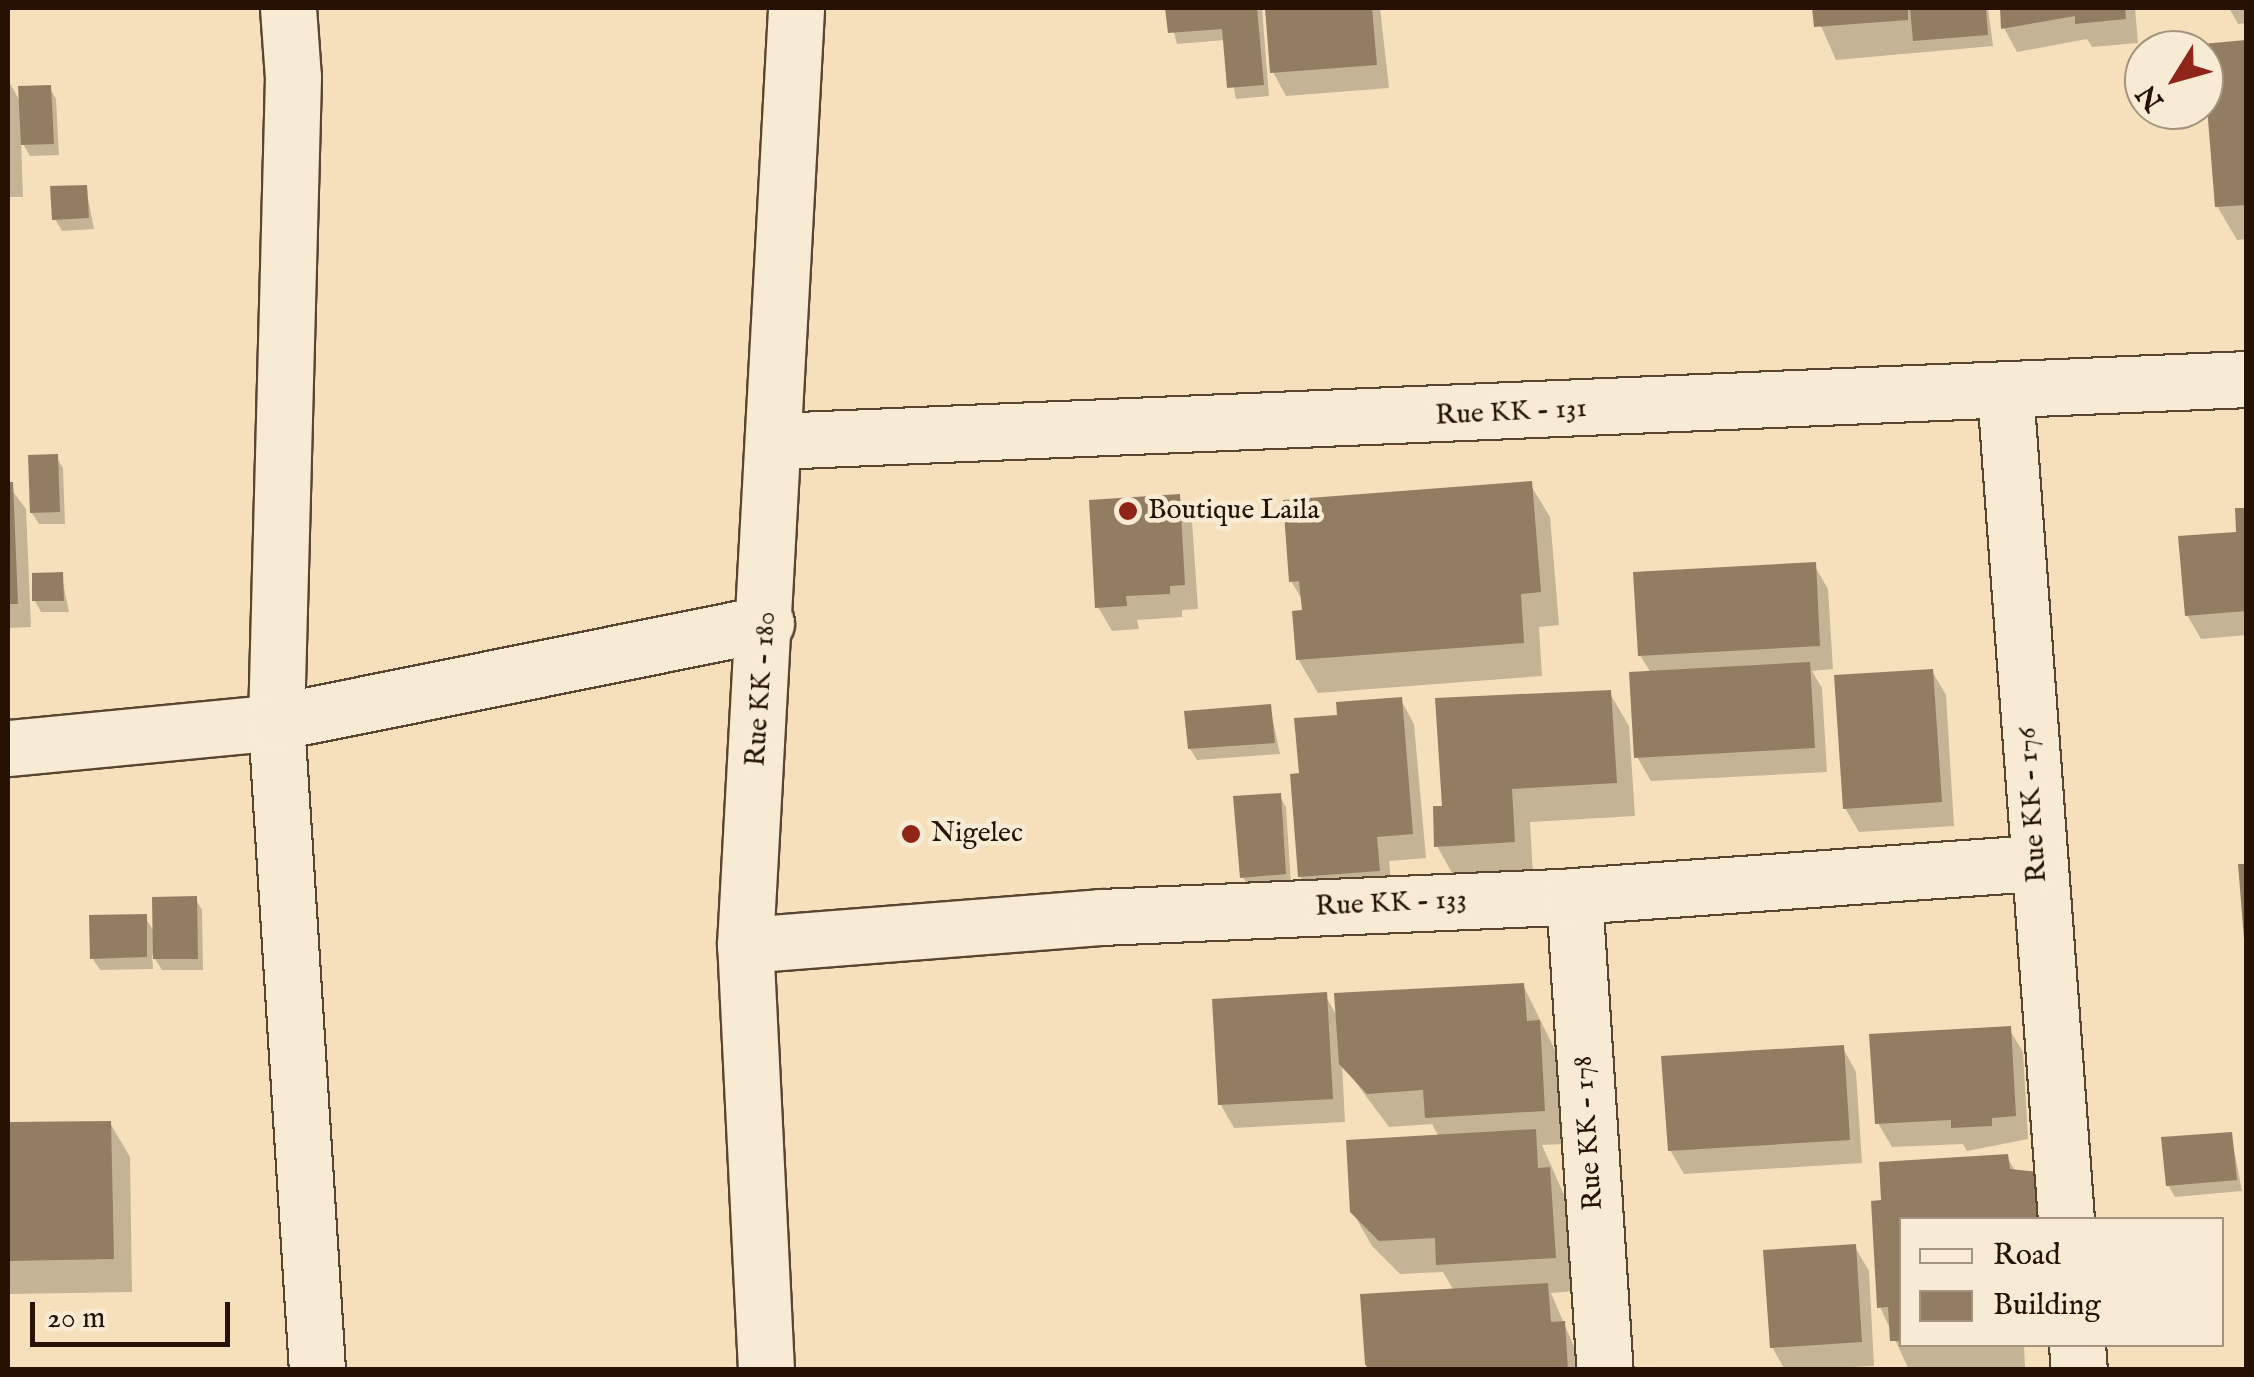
<!DOCTYPE html>
<style>
body{margin:0}
#map{position:relative;width:2254px;height:1377px;overflow:hidden;background:#f5e0bb;font-family:"IM FELL English",serif}
div>[style]{position:absolute}
[style*='--x']{left:calc(var(--x)*1px);top:calc(var(--y)*1px);width:calc(var(--w)*1px);rotate:calc(var(--a)*1deg)}
.shadow>*{inset:0;background:#0003}
.building>*{inset:0;background:#927d62}
.roads{filter:drop-shadow(2px 0 #5a4530) drop-shadow(-2px 0 #5a4530) drop-shadow(0 2px #5a4530) drop-shadow(0 -2px #5a4530)}
.minor>*{height:55px;margin:-27.5px;padding:0 27.5px;transform-origin:27.5px;border-radius:27.5px;background:#f8ebd3}
.dots>*{width:28px;height:28px;translate:-50% -50%;box-sizing:border-box;border:5px solid #f8ebd3;border-radius:50%}
span{translate:-50% -50%;white-space:nowrap;text-align:center;line-height:1.15;-webkit-text-stroke:9px #f8ebd3;paint-order:stroke}
.street-label{font-size:28px;color:#261102}
.poi-label{font-size:28px;color:#261102}
.left{translate:0 -50%;text-align:left}
.frame{position:absolute;inset:0;border:10px solid #261102;pointer-events:none}
.legend{position:absolute;left:1899px;top:1217px;width:325px;height:130px;box-sizing:border-box;background:#f8ebd3;border:2px solid #a4947f;margin:0;padding:12px 18px;list-style:none;font-size:30px;color:#261102}
.legend li{display:flex;align-items:center;gap:20px;height:50px}
.legend b{width:50px;border:2px solid #a4947f}
.north{position:absolute;left:2124px;top:30px;width:100px;height:100px;box-sizing:border-box;background:#f8ebd3;border:2px solid #a4947f;border-radius:50%;rotate:233deg;font-size:28px;font-weight:700;line-height:40px;text-align:center;color:#261102}
.north::after{content:'';display:block;margin:auto;width:35px;height:45px;background:#8f2418;clip-path:polygon(50% 0,100% 100%,50% 72%,0 100%)}
.scale{position:absolute;left:30px;top:1302px;width:200px;height:45px;box-sizing:border-box;border:5px solid #261102;border-top:0;padding-left:12px;font-size:30px;line-height:35px;white-space:nowrap;color:#261102;-webkit-text-stroke:8px #f8ebd3;paint-order:stroke}
</style>
<div id="map">
<div class="shadow">
<div style="clip-path:polygon(1168px 8px,1262px 8px,1269px 96px,1236px 99px,1225px 40px,1177px 44px)"></div>
<div style="clip-path:polygon(1268px 8px,1380px 8px,1389px 88px,1286px 96px,1273px 72px)"></div>
<div style="clip-path:polygon(1813px 8px,1988px 8px,1993px 46px,1836px 60px)"></div>
<div style="clip-path:polygon(2002px 8px,2135px 8px,2138px 43px,2092px 47px,2087px 39px,2017px 52px,2004px 28px)"></div>
<div style="clip-path:polygon(2229px 8px,2246px 8px,2246px 23px,2238px 24px)"></div>
<div style="clip-path:polygon(2246px 43px,2246px 239px,2237px 240px,2217px 206px,2205px 46px)"></div>
<div style="clip-path:polygon(8px 80px,22px 105px,49px 87px,56px 99px,59px 155px,30px 156px,21px 140px,23px 197px,8px 197px)"></div>
<div style="clip-path:polygon(86px 188px,94px 229px,62px 231px,55px 219px)"></div>
<div style="clip-path:polygon(56px 457px,63px 468px,65px 524px,39px 524px,32px 513px)"></div>
<div style="clip-path:polygon(1530px 484px,1550px 517px,1559px 625px,1539px 627px,1542px 676px,1318px 693px,1298px 659px,1304px 603px,1291px 581px)"></div>
<div style="clip-path:polygon(8px 485px,26px 509px,31px 627px,8px 628px)"></div>
<div style="clip-path:polygon(1178px 497px,1192px 521px,1198px 609px,1182px 610px,1182px 617px,1137px 620px,1139px 629px,1112px 631px,1098px 607px)"></div>
<div style="clip-path:polygon(2246px 510px,2246px 635px,2201px 639px,2187px 615px,2238px 534px,2237px 511px)"></div>
<div style="clip-path:polygon(1814px 565px,1828px 589px,1833px 669px,1812px 671px,1822px 688px,1827px 772px,1651px 781px,1637px 757px,1651px 673px,1640px 655px)"></div>
<div style="clip-path:polygon(61px 574px,69px 612px,41px 612px,35px 601px)"></div>
<div style="clip-path:polygon(1932px 671px,1946px 695px,1954px 826px,1859px 832px,1845px 808px)"></div>
<div style="clip-path:polygon(1609px 692px,1629px 726px,1635px 816px,1530px 822px,1533px 875px,1456px 880px,1437px 846px,1445px 808px)"></div>
<div style="clip-path:polygon(1401px 700px,1414px 724px,1426px 858px,1389px 861px,1392px 894px,1314px 900px,1300px 876px,1340px 717px)"></div>
<div style="clip-path:polygon(1270px 707px,1280px 754px,1197px 760px,1190px 749px)"></div>
<div style="clip-path:polygon(1279px 795px,1286px 807px,1291px 885px,1249px 889px,1243px 877px)"></div>
<div style="clip-path:polygon(195px 898px,202px 910px,203px 970px,162px 970px,152px 954px,153px 969px,100px 970px,93px 959px,145px 917px,155px 933px)"></div>
<div style="clip-path:polygon(1523px 985px,1558px 1056px,1563px 1144px,1542px 1145px,1568px 1204px,1574px 1291px,1551px 1293px,1584px 1370px,1370px 1370px,1454px 1291px,1443px 1272px,1400px 1274px,1372px 1246px,1352px 1211px,1439px 1137px,1432px 1124px,1389px 1127px,1342px 1064px,1345px 1122px,1234px 1128px,1221px 1105px,1325px 995px,1338px 1018px)"></div>
<div style="clip-path:polygon(2009px 1029px,2023px 1052px,2028px 1139px,1967px 1151px,1963px 1144px,1892px 1147px,1878px 1123px)"></div>
<div style="clip-path:polygon(1843px 1048px,1856px 1072px,1862px 1163px,1684px 1174px,1670px 1150px)"></div>
<div style="clip-path:polygon(110px 1123px,130px 1157px,132px 1292px,8px 1294px,8px 1124px)"></div>
<div style="clip-path:polygon(2231px 1134px,2242px 1191px,2175px 1197px,2168px 1185px)"></div>
<div style="clip-path:polygon(2007px 1157px,2016px 1172px,1902px 1220px,1902px 1344px,2024px 1344px,2025px 1367px,1909px 1370px,1880px 1307px,1873px 1203px)"></div>
<div style="clip-path:polygon(1855px 1247px,1869px 1271px,1874px 1366px,1785px 1370px,1772px 1347px)"></div>
</div>
<div class="building">
<div style="clip-path:polygon(1165px 8px,1257px 8px,1264px 85px,1227px 88px,1222px 29px,1168px 33px)"></div>
<div style="clip-path:polygon(1265px 8px,1372px 8px,1377px 65px,1270px 73px)"></div>
<div style="clip-path:polygon(1812px 8px,1908px 8px,1908px 20px,1814px 27px)"></div>
<div style="clip-path:polygon(1910px 8px,1986px 8px,1988px 35px,1913px 41px)"></div>
<div style="clip-path:polygon(2000px 8px,2125px 8px,2126px 19px,2075px 24px,2075px 16px,2001px 29px)"></div>
<div style="clip-path:polygon(2246px 40px,2246px 205px,2215px 207px,2202px 44px)"></div>
<div style="clip-path:polygon(51px 85px,54px 144px,21px 145px,18px 86px)"></div>
<div style="clip-path:polygon(87px 185px,89px 218px,52px 220px,50px 186px)"></div>
<div style="clip-path:polygon(58px 454px,60px 512px,30px 513px,28px 455px)"></div>
<div style="clip-path:polygon(1532px 481px,1541px 592px,1521px 594px,1524px 643px,1296px 660px,1292px 611px,1302px 610px,1299px 581px,1289px 582px,1283px 500px)"></div>
<div style="clip-path:polygon(8px 482px,13px 482px,18px 604px,8px 604px)"></div>
<div style="clip-path:polygon(1180px 494px,1185px 585px,1170px 586px,1170px 594px,1126px 596px,1127px 606px,1095px 608px,1089px 500px)"></div>
<div style="clip-path:polygon(2235px 508px,2246px 508px,2246px 611px,2185px 616px,2178px 536px,2236px 532px)"></div>
<div style="clip-path:polygon(1816px 562px,1820px 646px,1638px 656px,1633px 572px)"></div>
<div style="clip-path:polygon(63px 572px,64px 601px,32px 601px,32px 573px)"></div>
<div style="clip-path:polygon(1810px 662px,1815px 748px,1634px 758px,1629px 672px)"></div>
<div style="clip-path:polygon(1933px 669px,1942px 802px,1843px 809px,1834px 675px)"></div>
<div style="clip-path:polygon(1611px 690px,1617px 783px,1512px 789px,1515px 842px,1434px 847px,1433px 806px,1442px 806px,1435px 698px)"></div>
<div style="clip-path:polygon(1402px 697px,1413px 834px,1377px 837px,1380px 871px,1298px 877px,1290px 774px,1299px 773px,1294px 718px,1337px 715px,1336px 702px)"></div>
<div style="clip-path:polygon(1271px 704px,1275px 743px,1188px 749px,1184px 711px)"></div>
<div style="clip-path:polygon(1281px 793px,1286px 874px,1240px 878px,1233px 796px)"></div>
<div style="clip-path:polygon(2238px 864px,2246px 864px,2246px 939px,2244px 939px)"></div>
<div style="clip-path:polygon(197px 896px,198px 959px,153px 959px,152px 897px)"></div>
<div style="clip-path:polygon(147px 914px,147px 957px,90px 959px,89px 915px)"></div>
<div style="clip-path:polygon(1524px 983px,1527px 1021px,1540px 1020px,1545px 1111px,1425px 1118px,1423px 1090px,1367px 1094px,1339px 1064px,1334px 993px)"></div>
<div style="clip-path:polygon(1327px 992px,1333px 1099px,1218px 1105px,1212px 999px)"></div>
<div style="clip-path:polygon(2011px 1026px,2016px 1116px,1992px 1118px,1992px 1126px,1951px 1128px,1951px 1120px,1875px 1124px,1869px 1034px)"></div>
<div style="clip-path:polygon(1844px 1045px,1850px 1140px,1668px 1151px,1661px 1056px)"></div>
<div style="clip-path:polygon(111px 1121px,114px 1259px,8px 1261px,8px 1122px)"></div>
<div style="clip-path:polygon(1536px 1129px,1538px 1168px,1550px 1167px,1556px 1258px,1436px 1265px,1435px 1238px,1379px 1241px,1350px 1212px,1346px 1140px)"></div>
<div style="clip-path:polygon(2232px 1132px,2237px 1180px,2166px 1186px,2161px 1137px)"></div>
<div style="clip-path:polygon(2008px 1154px,2010px 1169px,2049px 1173px,2052px 1220px,1902px 1220px,1902px 1341px,1890px 1341px,1888px 1307px,1877px 1308px,1871px 1201px,1881px 1200px,1879px 1162px)"></div>
<div style="clip-path:polygon(1856px 1244px,1862px 1342px,1770px 1348px,1763px 1250px)"></div>
<div style="clip-path:polygon(1548px 1283px,1551px 1322px,1565px 1321px,1568px 1370px,1369px 1370px,1365px 1364px,1360px 1294px)"></div>
</div>
<div class="roads">
<div class="minor">
<div style="--x:288;--y:8;--w:69;--a:85.9"></div>
<div style="--x:293;--y:77;--w:645;--a:91.51"></div>
<div style="--x:276;--y:722;--w:649;--a:86.38"></div>
<div style="--x:2005;--y:391;--w:831;--a:85.79"></div>
<div style="--x:775;--y:441;--w:1472;--a:-2.41"></div>
<div style="--x:8;--y:748;--w:269;--a:-5.5"></div>
<div style="--x:276;--y:722;--w:500;--a:-11.4"></div>
<div style="--x:1574;--y:896;--w:475;--a:86.3"></div>
<div style="--x:745;--y:945;--w:357;--a:-4.5"></div>
<div style="--x:1101;--y:917;--w:473;--a:-2.5"></div>
<div style="--x:1574;--y:896;--w:464;--a:-4.1"></div>
<div style="--x:2077;--y:1344;--w:26;--a:86"></div>
<div style="--x:766;--y:1370;--w:426;--a:-92.8"></div>
<div style="--x:745;--y:945;--w:938;--a:-86.88"></div>
</div>
</div>
<div class="dots">
<div style="left:1128px;top:511px;background:#8f2418"></div>
<div style="left:911px;top:834px;background:#8f2418"></div>
</div>
<div class="street-label">
<span style="left:1511px;top:413px;rotate:-3deg">Rue KK - 131</span>
<span style="left:762px;top:689px;rotate:-86deg">Rue KK - 180</span>
<span style="left:2033px;top:805px;rotate:-94deg">Rue KK - 176</span>
<span style="left:1391px;top:904px;rotate:-3deg">Rue KK - 133</span>
<span style="left:1589px;top:1133px;rotate:-94deg">Rue KK - 178</span>
</div>
<div class="poi-label">
<span class="left" style="left:1148px;top:511px">Boutique Laila</span>
<span class="left" style="left:931px;top:834px">Nigelec</span>
</div>
<div class="frame"></div>
<ul class="legend">
<li><b style="height:12px;background:#f8ebd3"></b>Road</li>
<li><b style="height:28px;background:#927d62"></b>Building</li>
</ul>
<div class="north">N</div>
<div class="scale">20 m</div>
</div>
